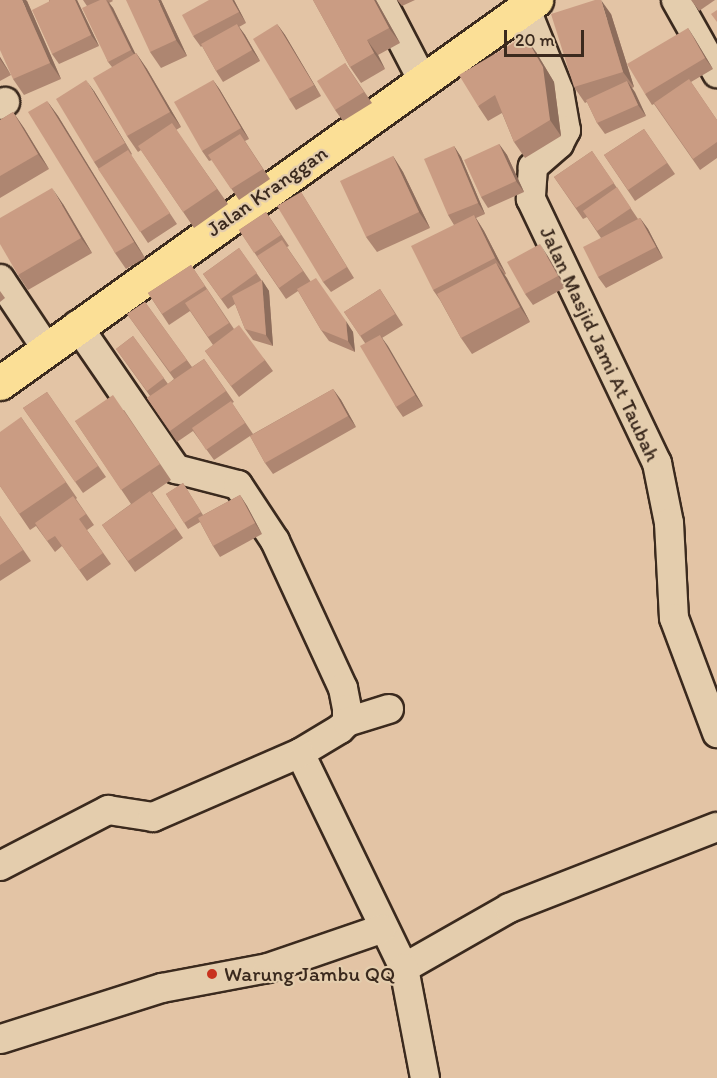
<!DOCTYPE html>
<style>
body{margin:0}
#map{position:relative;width:717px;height:1078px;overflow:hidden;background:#e3c4a5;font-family:Itim,sans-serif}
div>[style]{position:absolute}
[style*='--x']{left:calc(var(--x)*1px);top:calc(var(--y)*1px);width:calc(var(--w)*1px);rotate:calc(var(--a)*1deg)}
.roads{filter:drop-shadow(2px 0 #3b2a1e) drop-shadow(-2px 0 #3b2a1e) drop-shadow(0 2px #3b2a1e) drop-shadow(0 -2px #3b2a1e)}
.minor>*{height:28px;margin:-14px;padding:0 14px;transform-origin:14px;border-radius:14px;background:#e4cdad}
.major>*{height:33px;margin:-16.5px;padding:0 16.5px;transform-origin:16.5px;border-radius:16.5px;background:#fbdf96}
.wall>*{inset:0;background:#ae8671}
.shaded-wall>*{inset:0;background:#8d6d5c}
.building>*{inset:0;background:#ca9c83}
.dots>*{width:16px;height:16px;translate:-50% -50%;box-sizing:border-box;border:3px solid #e4cdad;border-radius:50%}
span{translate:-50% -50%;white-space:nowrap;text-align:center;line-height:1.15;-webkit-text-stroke:4.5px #e4cdad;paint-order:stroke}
.street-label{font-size:21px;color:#3b2a1e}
.poi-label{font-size:21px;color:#3b2a1e}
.left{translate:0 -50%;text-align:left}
.scale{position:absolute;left:504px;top:30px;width:80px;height:27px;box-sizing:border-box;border:3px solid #3b2a1e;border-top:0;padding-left:8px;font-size:18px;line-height:21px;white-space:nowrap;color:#3b2a1e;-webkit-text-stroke:4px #e4cdad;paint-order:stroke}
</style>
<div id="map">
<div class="roads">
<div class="minor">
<div style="--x:381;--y:0;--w:91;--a:62.6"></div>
<div style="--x:676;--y:0;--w:84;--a:60.7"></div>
<div style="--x:525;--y:7;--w:91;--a:68"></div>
<div style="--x:559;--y:91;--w:40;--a:80"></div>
<div style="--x:566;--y:130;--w:16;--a:117"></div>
<div style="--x:559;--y:144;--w:35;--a:139"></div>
<div style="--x:533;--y:167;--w:32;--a:94"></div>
<div style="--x:531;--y:199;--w:293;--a:64.5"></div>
<div style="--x:657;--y:463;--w:61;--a:78.7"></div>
<div style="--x:669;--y:523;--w:95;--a:87"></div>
<div style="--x:674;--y:618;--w:123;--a:69.5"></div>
<div style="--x:0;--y:105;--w:6;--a:-31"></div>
<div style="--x:0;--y:279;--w:83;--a:56.3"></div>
<div style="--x:77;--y:325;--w:175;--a:55.5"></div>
<div style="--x:176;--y:469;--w:64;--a:14.5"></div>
<div style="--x:238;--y:485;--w:67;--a:56.5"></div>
<div style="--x:275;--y:541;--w:162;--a:65.2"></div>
<div style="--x:343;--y:688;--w:21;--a:79"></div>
<div style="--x:347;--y:709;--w:13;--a:90"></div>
<div style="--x:347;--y:722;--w:10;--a:135"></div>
<div style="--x:340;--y:729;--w:47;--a:149"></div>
<div style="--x:300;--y:753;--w:239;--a:64.2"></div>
<div style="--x:404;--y:968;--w:121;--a:-29.7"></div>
<div style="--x:509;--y:908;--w:223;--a:-21.3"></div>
<div style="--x:347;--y:722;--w:44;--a:-17.2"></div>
<div style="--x:0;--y:866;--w:122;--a:-27.4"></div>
<div style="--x:108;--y:810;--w:46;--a:8.8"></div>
<div style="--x:153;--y:817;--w:160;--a:-23.5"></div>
<div style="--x:404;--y:968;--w:112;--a:79.2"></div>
<div style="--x:1;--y:1039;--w:169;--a:-17.6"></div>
<div style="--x:162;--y:988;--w:108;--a:-10.7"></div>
<div style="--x:268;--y:968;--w:120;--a:-19"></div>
</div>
<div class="major">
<div style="--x:0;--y:383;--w:659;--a:-35.55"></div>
</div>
</div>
<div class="wall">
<div style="clip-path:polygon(49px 0,77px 0,99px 46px,59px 64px,52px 54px)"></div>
<div style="clip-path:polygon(83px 0,112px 0,113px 1px,109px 3px,113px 8px,135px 54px,136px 53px,147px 69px,181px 127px,176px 130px,228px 204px,194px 228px,141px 150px,138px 152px,127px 136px,112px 67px,108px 62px,87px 6px)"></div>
<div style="clip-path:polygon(161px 0,187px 56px,161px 68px,150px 52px)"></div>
<div style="clip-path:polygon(234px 0,246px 23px,239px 27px,245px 35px,260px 61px,223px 82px,216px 71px,202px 46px,201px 47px,193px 36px)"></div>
<div style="clip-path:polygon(313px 0,376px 0,400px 43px,378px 55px,385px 69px,361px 83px,350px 67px)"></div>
<div style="clip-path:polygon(397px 0,415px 0,402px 6px)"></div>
<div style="clip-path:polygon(691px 0,715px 0,699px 11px)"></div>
<div style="clip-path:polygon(27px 1px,61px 79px,24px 95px,13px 79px)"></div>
<div style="clip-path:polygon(611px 14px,634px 87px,632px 88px,646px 116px,605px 134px,597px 123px,587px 102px,585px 103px,574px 87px)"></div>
<div style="clip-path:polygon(277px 24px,285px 35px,321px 96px,296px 110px,289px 99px)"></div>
<div style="clip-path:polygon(688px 28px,713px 69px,691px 82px,717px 120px,717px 158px,700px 170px,654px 104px,652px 105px,645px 94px)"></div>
<div style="clip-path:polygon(536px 52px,554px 82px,561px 136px,525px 158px,514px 142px,502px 113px,488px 121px,478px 106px)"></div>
<div style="clip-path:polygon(0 57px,11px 75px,0 81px)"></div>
<div style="clip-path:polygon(345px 63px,372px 103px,343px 121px,335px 110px)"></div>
<div style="clip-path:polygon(213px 80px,220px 90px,249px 139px,245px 141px,270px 179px,239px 200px,212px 160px,209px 161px,202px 151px)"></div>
<div style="clip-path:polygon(94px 91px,132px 154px,131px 155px,177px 224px,148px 243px,94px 162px)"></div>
<div style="clip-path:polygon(47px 101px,58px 116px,145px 258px,126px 269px,115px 253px)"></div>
<div style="clip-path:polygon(13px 112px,24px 128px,49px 169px,0 198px,0 120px)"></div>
<div style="clip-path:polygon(644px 129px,675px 174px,635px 201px,604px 155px)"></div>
<div style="clip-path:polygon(499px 144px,507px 155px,524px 192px,488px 208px,481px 197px)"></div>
<div style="clip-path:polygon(454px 146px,461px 157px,485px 214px,476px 218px,484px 231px,506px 274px,504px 275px,530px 322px,472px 354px,461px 338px,440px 300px,433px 290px,454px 225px,448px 215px)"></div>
<div style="clip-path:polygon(592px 151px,638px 219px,640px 218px,648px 229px,663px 258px,606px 288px,598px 277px,601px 238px,587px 217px,583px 219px,554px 177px)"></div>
<div style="clip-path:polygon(393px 156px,403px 172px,430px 228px,377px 252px,366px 237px)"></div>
<div style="clip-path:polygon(301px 192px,354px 278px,331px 292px,323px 282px)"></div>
<div style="clip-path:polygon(63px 204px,92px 253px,28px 290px,18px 275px)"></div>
<div style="clip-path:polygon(266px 212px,289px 246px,287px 247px,311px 282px,353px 332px,355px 352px,329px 341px,321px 330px,298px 291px,286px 299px,239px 230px)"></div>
<div style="clip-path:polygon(239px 248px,269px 291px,273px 346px,253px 340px,245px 329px,235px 304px,228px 309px,203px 274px)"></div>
<div style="clip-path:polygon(547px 255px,566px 287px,533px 305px,525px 294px)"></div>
<div style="clip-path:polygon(191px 265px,234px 329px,265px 360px,273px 371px,239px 397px,205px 351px,213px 345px,190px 311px,169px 325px,148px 293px)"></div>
<div style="clip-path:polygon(380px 289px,403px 325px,382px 338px,423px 406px,403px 417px,396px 407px,365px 343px,344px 312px)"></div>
<div style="clip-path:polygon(0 291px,5px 298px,0 302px)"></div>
<div style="clip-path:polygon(145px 302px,192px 367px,204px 359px,234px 402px,232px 403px,253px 434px,333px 389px,341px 400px,356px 427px,273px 474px,265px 463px,250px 436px,214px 460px,193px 431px,177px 442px,147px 398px,150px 396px,116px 349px,133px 336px,168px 384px,174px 379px,127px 314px)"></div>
<div style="clip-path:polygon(47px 392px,106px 477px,83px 493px,23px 408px)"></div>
<div style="clip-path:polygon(124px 410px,171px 480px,152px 493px,183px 538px,135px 572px,102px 525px,131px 504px,75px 421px)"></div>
<div style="clip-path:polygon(21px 417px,77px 498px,76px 499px,94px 525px,87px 530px,111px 564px,87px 581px,62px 546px,55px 552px,36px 526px,30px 530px,0 486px)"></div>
<div style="clip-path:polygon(183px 483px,203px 515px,240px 495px,247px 506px,262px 534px,220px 557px,213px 546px,200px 522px,188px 529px,166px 494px)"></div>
<div style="clip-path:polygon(0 516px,31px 561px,0 581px)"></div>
</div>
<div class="shaded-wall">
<div style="clip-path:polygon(22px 0,26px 0,27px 1px,61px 79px,50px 63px)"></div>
<div style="clip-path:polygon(75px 0,77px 0,99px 46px,91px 35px)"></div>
<div style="clip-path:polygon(107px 0,113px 8px,139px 61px,131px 50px)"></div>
<div style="clip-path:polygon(158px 0,161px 0,187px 56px,176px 40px)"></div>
<div style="clip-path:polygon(232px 0,234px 0,246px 23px,239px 12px)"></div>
<div style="clip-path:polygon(374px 0,376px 0,400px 43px,389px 28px)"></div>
<div style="clip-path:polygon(601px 0,611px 14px,634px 87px,623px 72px)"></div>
<div style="clip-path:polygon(237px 24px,245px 35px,260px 61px,252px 50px)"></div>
<div style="clip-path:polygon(277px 24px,285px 35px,321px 96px,314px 85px)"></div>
<div style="clip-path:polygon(688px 28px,695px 39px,713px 69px,705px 58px)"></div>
<div style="clip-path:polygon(525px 36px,536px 52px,554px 82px,561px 136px,550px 120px)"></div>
<div style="clip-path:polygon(367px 40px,378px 55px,385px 69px,374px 53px)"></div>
<div style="clip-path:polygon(136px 53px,147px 69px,181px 127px,170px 112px)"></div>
<div style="clip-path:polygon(0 57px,11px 75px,0 59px)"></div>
<div style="clip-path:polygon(86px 80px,94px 91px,132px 154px,125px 143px)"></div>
<div style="clip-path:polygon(213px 80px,220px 90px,249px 139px,241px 128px)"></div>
<div style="clip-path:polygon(627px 81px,635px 92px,646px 116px,638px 105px)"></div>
<div style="clip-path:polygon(47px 101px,58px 116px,145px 258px,134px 242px)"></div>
<div style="clip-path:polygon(13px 112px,24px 128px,49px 169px,38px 154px)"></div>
<div style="clip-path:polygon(499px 144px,507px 155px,524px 192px,516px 181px)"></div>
<div style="clip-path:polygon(454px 146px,461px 157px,485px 214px,478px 203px)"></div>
<div style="clip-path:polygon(393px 156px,403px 172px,430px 228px,419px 212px)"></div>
<div style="clip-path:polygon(52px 188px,63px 204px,92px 253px,81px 238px)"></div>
<div style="clip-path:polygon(474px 215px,484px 231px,506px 274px,495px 258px)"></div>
<div style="clip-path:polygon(640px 218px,648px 229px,663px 258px,656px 247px)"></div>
<div style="clip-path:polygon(540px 244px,547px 255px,566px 287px,558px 276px)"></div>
<div style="clip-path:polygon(496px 263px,507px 278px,530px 322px,520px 307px)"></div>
<div style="clip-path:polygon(262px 280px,269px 291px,273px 346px,266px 335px)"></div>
<div style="clip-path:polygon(346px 321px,353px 332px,355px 352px,348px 341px)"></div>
<div style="clip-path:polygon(380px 335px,388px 346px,423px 406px,415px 395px)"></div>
<div style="clip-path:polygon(333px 389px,341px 400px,356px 427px,348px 416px)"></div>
<div style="clip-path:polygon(240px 495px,247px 506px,262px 534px,255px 523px)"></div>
</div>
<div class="building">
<div style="clip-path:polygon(0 0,22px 0,50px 63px,13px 79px,0 50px)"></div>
<div style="clip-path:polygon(49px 0,75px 0,91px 35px,52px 54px,32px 10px,50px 1px)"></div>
<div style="clip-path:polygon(100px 0,106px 0,131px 50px,108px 62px,82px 8px)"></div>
<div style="clip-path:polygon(126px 0,158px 0,176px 40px,150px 52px)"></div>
<div style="clip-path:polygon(209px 0,232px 0,239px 12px,193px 36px,182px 15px)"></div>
<div style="clip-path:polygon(313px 0,346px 0,361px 27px,346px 0,374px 0,389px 28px,367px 40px,374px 53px,350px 67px)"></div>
<div style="clip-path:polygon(595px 0,601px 0,623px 72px,574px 87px,551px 14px)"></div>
<div style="clip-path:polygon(717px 10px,717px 22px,711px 14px)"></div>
<div style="clip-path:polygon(237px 24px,252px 50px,216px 71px,201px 44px)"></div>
<div style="clip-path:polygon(277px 24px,314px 85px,289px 99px,253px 39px)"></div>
<div style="clip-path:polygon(688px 28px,705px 58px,645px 94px,627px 64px)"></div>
<div style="clip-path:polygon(525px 36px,543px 67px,550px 120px,514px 142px,495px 95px,478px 106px,459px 75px)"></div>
<div style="clip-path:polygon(136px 53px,170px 112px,127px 136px,93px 78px)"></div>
<div style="clip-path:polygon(345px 63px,364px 92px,335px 110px,317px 81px)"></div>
<div style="clip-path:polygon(689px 79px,717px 120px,717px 142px,693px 159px,654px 103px)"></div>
<div style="clip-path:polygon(86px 80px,125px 143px,94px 162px,56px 99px)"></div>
<div style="clip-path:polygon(213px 80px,241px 128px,202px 151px,174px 102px)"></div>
<div style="clip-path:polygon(627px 81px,638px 105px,597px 123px,586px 100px)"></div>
<div style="clip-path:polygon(47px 101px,134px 242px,115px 253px,28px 112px)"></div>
<div style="clip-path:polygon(13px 112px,38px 154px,0 176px,0 120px)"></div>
<div style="clip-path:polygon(172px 123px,217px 189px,183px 212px,138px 146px)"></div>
<div style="clip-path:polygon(644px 129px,667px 163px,628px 190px,604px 155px)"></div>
<div style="clip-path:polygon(240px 134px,263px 169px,231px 189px,208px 155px)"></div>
<div style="clip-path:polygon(499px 144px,516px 181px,481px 197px,464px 160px)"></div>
<div style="clip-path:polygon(454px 146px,478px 203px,448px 215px,424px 159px)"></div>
<div style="clip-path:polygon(128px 150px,170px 213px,140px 232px,98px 169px)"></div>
<div style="clip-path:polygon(592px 151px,614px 183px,576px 208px,554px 177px)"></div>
<div style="clip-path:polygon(393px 156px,419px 212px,366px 237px,340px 181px)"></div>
<div style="clip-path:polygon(617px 187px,631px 208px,597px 231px,583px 211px)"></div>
<div style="clip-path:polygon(52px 188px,81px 238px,18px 275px,0 244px,0 218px)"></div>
<div style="clip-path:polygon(301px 192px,347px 267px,323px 282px,277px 206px)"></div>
<div style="clip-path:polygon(266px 212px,281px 235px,254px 253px,239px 230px)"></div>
<div style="clip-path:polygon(474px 215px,495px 258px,433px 290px,411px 246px)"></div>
<div style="clip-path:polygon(640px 218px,656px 247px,598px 277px,583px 247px)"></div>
<div style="clip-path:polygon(282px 240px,303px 271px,279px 288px,257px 256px)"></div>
<div style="clip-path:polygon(540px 244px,558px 276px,525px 294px,507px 262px)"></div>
<div style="clip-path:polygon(239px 248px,257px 273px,221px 299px,203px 274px)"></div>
<div style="clip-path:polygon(496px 263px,520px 307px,461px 338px,437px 294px)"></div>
<div style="clip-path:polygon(191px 265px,205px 286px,162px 314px,148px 293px)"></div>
<div style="clip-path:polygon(316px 278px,346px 321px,348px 341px,321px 330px,297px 289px)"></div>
<div style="clip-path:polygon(262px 280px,266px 335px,245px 329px,232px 296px)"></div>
<div style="clip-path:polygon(207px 289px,229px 323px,208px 337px,185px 303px)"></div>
<div style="clip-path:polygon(380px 289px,395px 314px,360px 336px,344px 312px)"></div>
<div style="clip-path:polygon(145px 302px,187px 360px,170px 372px,127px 314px)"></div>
<div style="clip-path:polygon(239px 325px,265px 360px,231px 386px,205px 351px)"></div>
<div style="clip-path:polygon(380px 335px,415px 395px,396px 407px,360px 346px)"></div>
<div style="clip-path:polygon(133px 336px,164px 378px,147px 391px,116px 349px)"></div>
<div style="clip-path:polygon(204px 359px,226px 391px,170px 431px,147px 398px)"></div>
<div style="clip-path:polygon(333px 389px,348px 416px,265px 463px,250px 436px)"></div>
<div style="clip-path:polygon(47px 392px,98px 466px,75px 482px,23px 408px)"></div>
<div style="clip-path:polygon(113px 395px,160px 464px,121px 490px,75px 421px)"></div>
<div style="clip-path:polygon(231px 401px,245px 423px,206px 450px,192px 428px)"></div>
<div style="clip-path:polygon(21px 417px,66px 482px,19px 514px,0 486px,0 432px)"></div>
<div style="clip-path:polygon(183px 483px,201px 512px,184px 523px,166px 494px)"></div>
<div style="clip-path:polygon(150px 491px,176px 528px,128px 561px,102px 525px)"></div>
<div style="clip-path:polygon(240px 495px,255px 523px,213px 546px,198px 518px)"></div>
<div style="clip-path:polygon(73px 496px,86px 514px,79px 519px,103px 553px,79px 570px,55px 536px,47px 541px,35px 523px)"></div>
<div style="clip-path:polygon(0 516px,23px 550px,0 565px)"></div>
</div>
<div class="dots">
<div style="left:212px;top:974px;background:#c8321e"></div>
</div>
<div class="street-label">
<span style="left:267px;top:191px;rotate:-35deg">Jalan Kranggan</span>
<span style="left:600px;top:344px;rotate:65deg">Jalan Masjid Jami At Taubah</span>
</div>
<div class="poi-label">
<span class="left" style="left:224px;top:974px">Warung Jambu QQ</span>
</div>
<div class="scale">20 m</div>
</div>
